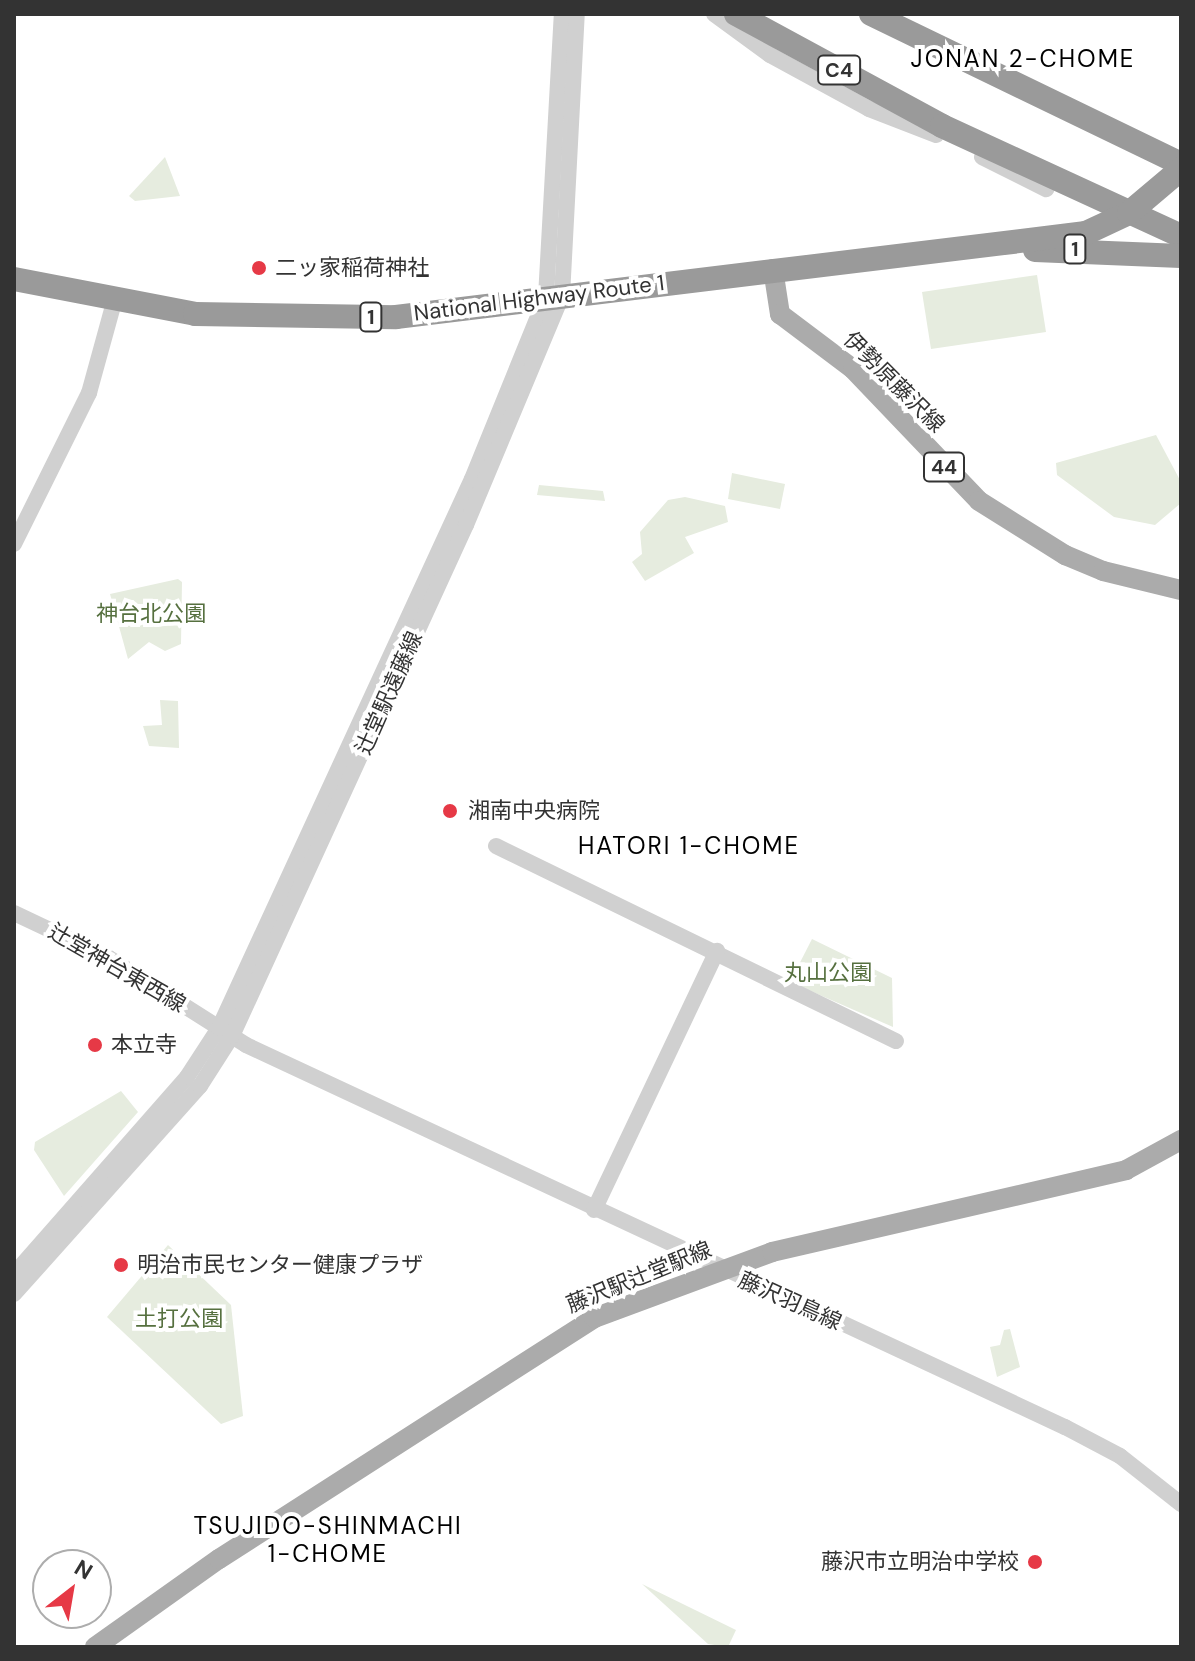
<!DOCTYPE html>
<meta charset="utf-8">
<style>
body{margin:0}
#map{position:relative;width:1195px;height:1661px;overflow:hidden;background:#fff;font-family:"DM Sans","Noto Sans JP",sans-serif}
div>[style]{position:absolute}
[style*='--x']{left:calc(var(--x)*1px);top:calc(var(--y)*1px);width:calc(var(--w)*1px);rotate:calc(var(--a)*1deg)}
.green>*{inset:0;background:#e6ecdf}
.minor>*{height:16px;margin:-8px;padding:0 8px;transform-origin:8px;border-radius:8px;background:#d0d0d0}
.major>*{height:20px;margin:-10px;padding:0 10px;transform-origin:10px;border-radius:10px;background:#ababab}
.highway>*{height:24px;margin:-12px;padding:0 12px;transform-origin:12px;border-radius:12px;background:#9a9a9a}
.dots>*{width:22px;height:22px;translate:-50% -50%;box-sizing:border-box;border:4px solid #fff;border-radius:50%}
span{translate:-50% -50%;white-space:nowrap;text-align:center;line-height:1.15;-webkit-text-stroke:8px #fff;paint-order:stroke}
.shield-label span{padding:2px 6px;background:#fff;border:2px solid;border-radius:6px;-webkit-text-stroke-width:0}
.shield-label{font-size:20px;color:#333;font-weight:700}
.poi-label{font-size:22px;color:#333}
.left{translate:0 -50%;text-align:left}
.right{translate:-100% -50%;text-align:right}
.street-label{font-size:22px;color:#333}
.park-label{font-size:22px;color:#56703f}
.neighbourhood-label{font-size:24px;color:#000;letter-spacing:2px}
.frame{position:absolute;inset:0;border:16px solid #333;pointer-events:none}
.north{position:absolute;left:32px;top:1549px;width:80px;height:80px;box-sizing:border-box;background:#fff;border:2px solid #adadad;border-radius:50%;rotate:31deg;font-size:22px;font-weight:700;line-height:32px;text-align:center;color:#333}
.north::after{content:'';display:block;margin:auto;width:28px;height:36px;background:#e63946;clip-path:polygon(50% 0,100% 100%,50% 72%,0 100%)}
</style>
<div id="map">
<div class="green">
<div style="clip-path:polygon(165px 157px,180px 196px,135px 201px,129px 196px)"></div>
<div style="clip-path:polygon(1037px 275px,1046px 332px,931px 349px,922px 292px)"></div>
<div style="clip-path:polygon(1156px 435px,1181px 482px,1181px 503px,1155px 525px,1114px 517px,1057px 475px,1056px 463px)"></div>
<div style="clip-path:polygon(732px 473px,785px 484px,780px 509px,728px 499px)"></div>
<div style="clip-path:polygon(539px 485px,603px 491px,605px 501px,537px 495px)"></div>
<div style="clip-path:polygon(685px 497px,725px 506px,728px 522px,685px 537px,694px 553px,645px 581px,632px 562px,642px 554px,640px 532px,668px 500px)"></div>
<div style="clip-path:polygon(178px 579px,182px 582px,181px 644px,165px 651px,149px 642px,128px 659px,110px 594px)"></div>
<div style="clip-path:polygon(160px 700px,178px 701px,179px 748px,149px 746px,143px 726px,162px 725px)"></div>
<div style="clip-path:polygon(812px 939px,892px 978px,893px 1027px,790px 982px)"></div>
<div style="clip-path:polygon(121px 1091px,138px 1112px,64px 1196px,34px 1150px,35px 1142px)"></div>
<div style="clip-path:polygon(168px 1245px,231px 1305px,243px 1416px,221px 1424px,107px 1317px)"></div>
<div style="clip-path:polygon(1010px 1329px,1020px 1367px,997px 1377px,990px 1347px,1000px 1345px,1004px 1330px)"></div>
<div style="clip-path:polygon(642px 1584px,736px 1630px,728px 1647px,708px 1644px)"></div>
</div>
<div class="minor">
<div style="--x:714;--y:14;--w:69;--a:36.2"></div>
<div style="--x:770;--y:55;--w:113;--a:28.6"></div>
<div style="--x:869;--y:109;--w:72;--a:21.2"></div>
<div style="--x:982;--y:157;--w:72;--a:26.6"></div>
<div style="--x:14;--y:544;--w:169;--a:-63.6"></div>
<div style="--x:89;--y:393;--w:94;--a:-74.6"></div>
<div style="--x:496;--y:846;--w:445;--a:26"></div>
<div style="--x:14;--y:913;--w:105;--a:25.3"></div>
<div style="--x:109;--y:958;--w:162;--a:32.4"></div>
<div style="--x:246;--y:1045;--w:904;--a:25.01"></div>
<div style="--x:1065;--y:1427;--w:62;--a:27.8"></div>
<div style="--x:1120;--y:1456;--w:78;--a:38.2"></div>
<div style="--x:594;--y:1210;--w:287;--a:-64.6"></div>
<div style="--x:14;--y:1274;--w:262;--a:-48.7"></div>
<div style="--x:187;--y:1077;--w:59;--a:-56.9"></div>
<div style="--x:219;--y:1028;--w:604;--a:-65.26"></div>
<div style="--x:472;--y:479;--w:196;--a:-67.9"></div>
<div style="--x:546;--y:297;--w:283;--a:-86.8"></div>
<div style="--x:14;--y:1294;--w:279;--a:-48.2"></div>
<div style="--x:200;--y:1086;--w:59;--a:-57.4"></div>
<div style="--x:232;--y:1036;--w:562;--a:-65.4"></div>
<div style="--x:466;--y:525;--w:248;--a:-67.3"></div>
<div style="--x:562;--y:296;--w:282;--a:-87"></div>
</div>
<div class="major">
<div style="--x:773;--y:269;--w:46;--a:81.2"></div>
<div style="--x:780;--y:314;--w:91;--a:37"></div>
<div style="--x:853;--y:369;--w:182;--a:46.3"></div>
<div style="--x:979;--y:501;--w:102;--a:32.1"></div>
<div style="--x:1065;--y:555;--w:41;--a:22.8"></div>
<div style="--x:1103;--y:571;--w:80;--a:13.7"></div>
<div style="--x:95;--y:1647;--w:152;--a:-35.4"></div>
<div style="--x:219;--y:1559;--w:446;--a:-32.7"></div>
<div style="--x:594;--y:1318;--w:190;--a:-20.3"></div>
<div style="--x:772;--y:1252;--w:363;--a:-13"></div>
<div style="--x:1126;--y:1170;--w:63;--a:-28.6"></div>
</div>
<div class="highway">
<div style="--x:736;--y:14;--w:234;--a:28.5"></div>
<div style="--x:942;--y:126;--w:263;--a:24.7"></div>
<div style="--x:871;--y:14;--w:344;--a:25.8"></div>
<div style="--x:1035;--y:250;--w:146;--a:2.4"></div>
<div style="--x:14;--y:279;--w:184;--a:10.9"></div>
<div style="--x:195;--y:314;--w:201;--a:0.9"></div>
<div style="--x:396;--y:317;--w:695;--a:-6.94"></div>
<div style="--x:1086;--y:233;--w:47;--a:-24.9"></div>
<div style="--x:1129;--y:213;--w:68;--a:-40.2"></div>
</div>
<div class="dots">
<div style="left:259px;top:268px;background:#e63946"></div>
<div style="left:450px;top:811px;background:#e63946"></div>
<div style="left:95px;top:1045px;background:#e63946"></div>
<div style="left:121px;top:1265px;background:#e63946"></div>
<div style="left:1035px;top:1562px;background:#e63946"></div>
</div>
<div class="shield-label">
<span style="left:839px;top:70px">C4</span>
<span style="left:1075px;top:249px">1</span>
<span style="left:371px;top:317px">1</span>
<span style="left:944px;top:467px">44</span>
</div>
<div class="poi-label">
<span class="left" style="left:275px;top:268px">二ッ家稲荷神社</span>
<span class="left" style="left:468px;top:811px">湘南中央病院</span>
<span class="left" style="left:111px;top:1045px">本立寺</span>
<span class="left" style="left:137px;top:1265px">明治市民センター健康プラザ</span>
<span class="right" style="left:1019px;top:1562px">藤沢市立明治中学校</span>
</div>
<div class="street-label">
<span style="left:539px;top:298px;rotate:-7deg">National Highway Route 1</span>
<span style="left:894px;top:382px;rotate:45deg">伊勢原藤沢線</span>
<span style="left:389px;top:693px;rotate:-66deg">辻堂駅遠藤線</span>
<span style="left:117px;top:968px;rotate:30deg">辻堂神台東西線</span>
<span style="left:639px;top:1277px;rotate:-22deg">藤沢駅辻堂駅線</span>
<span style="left:790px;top:1301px;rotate:24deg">藤沢羽鳥線</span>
</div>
<div class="park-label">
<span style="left:151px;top:614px">神台北公園</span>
<span style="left:828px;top:973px">丸山公園</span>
<span style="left:179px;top:1319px">土打公園</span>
</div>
<div class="neighbourhood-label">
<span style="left:1023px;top:59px">JONAN 2-CHOME</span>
<span style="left:689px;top:846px">HATORI 1-CHOME</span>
<span style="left:328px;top:1540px">TSUJIDO-SHINMACHI<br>1-CHOME</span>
</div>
<div class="frame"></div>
<div class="north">N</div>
</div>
